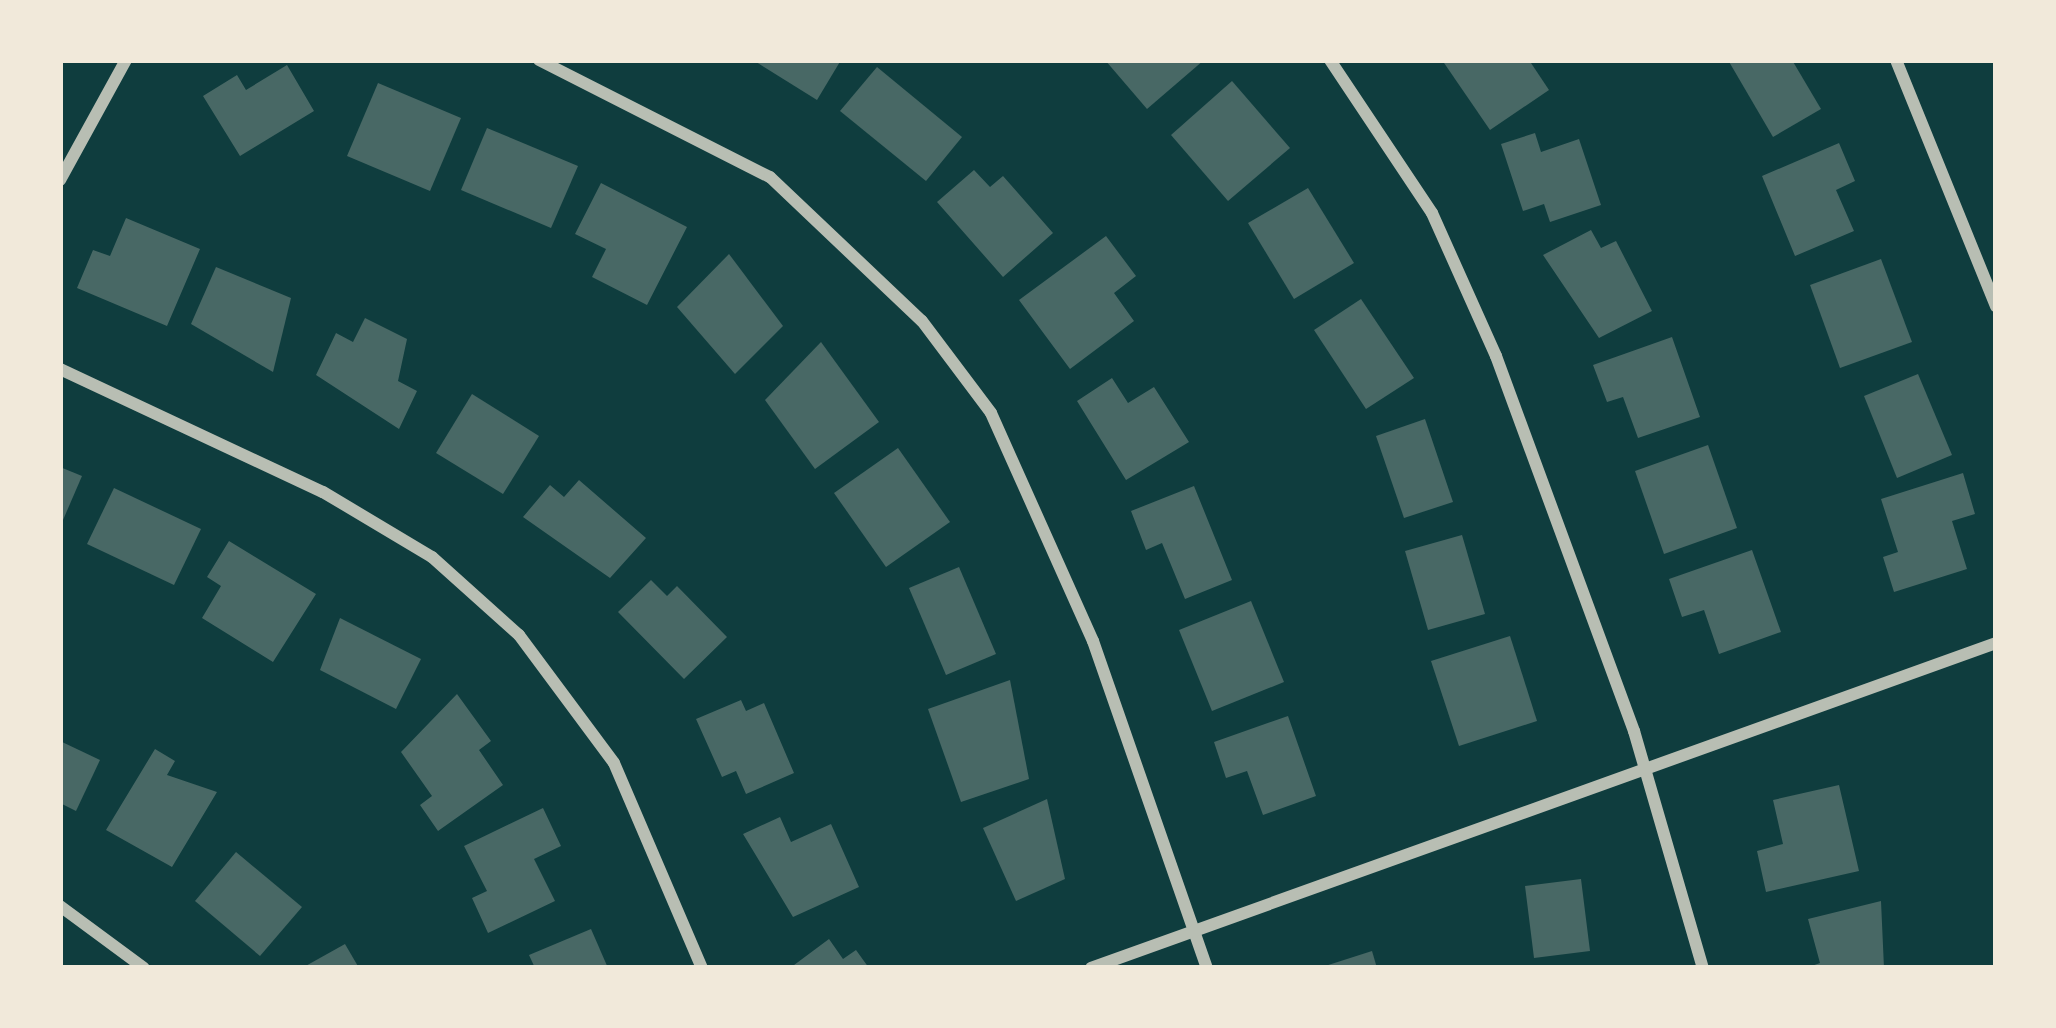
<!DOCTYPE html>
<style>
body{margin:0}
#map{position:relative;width:2056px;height:1028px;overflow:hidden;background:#0f3d3e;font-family:"Roboto Condensed",sans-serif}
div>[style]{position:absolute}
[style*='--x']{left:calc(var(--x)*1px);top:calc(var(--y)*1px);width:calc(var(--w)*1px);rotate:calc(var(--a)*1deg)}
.building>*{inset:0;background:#486865}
.minor>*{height:12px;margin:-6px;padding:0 6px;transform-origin:6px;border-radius:6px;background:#b8beb3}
span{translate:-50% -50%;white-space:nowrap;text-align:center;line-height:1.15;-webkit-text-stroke:9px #f1e9da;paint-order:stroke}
.frame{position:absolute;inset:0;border:63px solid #f1e9da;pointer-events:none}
</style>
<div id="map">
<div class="building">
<div style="clip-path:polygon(753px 60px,841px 60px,817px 100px)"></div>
<div style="clip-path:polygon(1105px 60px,1204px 60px,1147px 109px)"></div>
<div style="clip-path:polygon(1442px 60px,1529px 60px,1549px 90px,1490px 130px)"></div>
<div style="clip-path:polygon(1728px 60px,1792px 60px,1821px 109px,1773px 137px)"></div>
<div style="clip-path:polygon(287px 65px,314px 111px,240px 156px,203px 96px,237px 75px,246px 90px)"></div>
<div style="clip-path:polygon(877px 67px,962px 137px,926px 181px,840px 111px)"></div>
<div style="clip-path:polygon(1232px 81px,1290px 148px,1228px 201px,1171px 135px)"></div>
<div style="clip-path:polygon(378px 83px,461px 118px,430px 191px,347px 156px)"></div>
<div style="clip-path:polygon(487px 128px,578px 166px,551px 228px,461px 190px)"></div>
<div style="clip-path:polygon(1535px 133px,1541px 152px,1579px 139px,1601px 205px,1550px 222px,1544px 204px,1523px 211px,1501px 144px)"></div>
<div style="clip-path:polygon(1839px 143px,1855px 181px,1836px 190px,1854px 231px,1795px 256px,1762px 176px)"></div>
<div style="clip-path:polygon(974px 170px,990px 187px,1003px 176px,1053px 233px,1003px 277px,937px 202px)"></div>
<div style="clip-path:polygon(601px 183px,687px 227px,647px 305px,592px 277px,606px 249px,575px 234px)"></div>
<div style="clip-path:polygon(1308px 188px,1354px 263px,1294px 299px,1248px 223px)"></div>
<div style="clip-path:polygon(126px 218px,200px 249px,167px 326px,77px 288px,93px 250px,110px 256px)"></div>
<div style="clip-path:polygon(1591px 230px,1601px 248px,1616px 241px,1652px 311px,1599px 338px,1543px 255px)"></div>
<div style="clip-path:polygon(1106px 236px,1136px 276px,1114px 293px,1134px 321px,1070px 369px,1019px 300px)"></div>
<div style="clip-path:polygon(729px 254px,783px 326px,735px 374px,677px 307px)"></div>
<div style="clip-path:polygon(1881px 259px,1912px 342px,1840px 368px,1810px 285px)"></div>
<div style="clip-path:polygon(216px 267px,291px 298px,273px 372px,191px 324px)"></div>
<div style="clip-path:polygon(1361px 299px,1414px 378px,1366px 409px,1314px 330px)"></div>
<div style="clip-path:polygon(365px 318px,407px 339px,398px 381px,417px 391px,399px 429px,316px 375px,336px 333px,353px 342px)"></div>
<div style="clip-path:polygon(1672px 337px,1700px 417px,1638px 438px,1623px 397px,1607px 402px,1593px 365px)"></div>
<div style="clip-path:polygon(821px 342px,879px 422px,815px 469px,765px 400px)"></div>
<div style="clip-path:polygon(1918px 374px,1952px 455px,1897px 478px,1864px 396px)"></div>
<div style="clip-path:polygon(1112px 378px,1128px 403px,1154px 387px,1189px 442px,1126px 480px,1077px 401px)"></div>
<div style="clip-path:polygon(472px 394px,539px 436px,503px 494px,436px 453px)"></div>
<div style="clip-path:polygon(1425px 419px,1453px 502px,1404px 518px,1376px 436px)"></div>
<div style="clip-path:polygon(1708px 445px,1737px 528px,1664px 554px,1635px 471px)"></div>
<div style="clip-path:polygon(898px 448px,950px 522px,886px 567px,834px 493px)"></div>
<div style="clip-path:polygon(60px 467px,82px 476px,60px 527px)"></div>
<div style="clip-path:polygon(1963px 473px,1975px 514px,1952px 521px,1967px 569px,1894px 592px,1883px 557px,1898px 552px,1881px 499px)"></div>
<div style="clip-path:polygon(579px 480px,646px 538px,610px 578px,523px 517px,550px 485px,564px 497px)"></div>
<div style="clip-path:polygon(1194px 486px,1232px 580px,1185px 599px,1162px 543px,1146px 550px,1131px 511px)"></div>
<div style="clip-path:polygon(114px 488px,201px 529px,174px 585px,87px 544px)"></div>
<div style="clip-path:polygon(1462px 535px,1485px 614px,1428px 630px,1405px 551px)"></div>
<div style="clip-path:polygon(229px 541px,316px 594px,273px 662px,202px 618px,221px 586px,207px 577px)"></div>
<div style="clip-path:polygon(1752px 550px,1781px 632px,1719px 654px,1704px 610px,1682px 617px,1669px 579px)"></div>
<div style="clip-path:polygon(959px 567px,996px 654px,946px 675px,909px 588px)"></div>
<div style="clip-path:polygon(651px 580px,667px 596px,677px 586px,727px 637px,684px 679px,618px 612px)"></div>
<div style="clip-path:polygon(1251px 601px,1284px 682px,1212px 711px,1179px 630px)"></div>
<div style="clip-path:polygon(340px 618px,421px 659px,396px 709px,320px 670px)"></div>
<div style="clip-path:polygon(1510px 636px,1537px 721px,1459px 746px,1431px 661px)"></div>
<div style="clip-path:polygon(1010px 680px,1029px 779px,961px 802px,928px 709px)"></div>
<div style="clip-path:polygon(457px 694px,491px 741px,479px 750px,503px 785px,438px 831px,420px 805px,432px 796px,401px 752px)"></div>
<div style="clip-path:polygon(741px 700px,746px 711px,764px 703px,794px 773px,746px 794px,736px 771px,722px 777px,696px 719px)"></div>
<div style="clip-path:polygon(1288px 716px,1316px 796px,1263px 815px,1247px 771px,1226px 778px,1214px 742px)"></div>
<div style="clip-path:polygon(60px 741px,100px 760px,76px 811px,60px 803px)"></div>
<div style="clip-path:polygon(155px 749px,175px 761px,167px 775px,217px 792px,172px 867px,106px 830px)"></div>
<div style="clip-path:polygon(1839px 785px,1859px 871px,1766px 892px,1757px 851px,1783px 844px,1773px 800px)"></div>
<div style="clip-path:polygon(1047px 799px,1065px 879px,1016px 901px,983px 828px)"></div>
<div style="clip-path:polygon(543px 808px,561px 846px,534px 859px,555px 901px,488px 933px,472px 898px,487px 891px,464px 846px)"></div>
<div style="clip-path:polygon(780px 817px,791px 842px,831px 824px,859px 887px,793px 917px,743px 834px)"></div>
<div style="clip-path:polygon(236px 852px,302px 907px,260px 956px,195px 901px)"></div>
<div style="clip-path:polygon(1581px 879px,1590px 951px,1534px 958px,1525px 886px)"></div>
<div style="clip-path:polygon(1881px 901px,1884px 968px,1806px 968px,1820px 963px,1808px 919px)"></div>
<div style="clip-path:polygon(591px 929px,608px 968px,535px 968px,529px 955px)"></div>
<div style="clip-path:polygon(829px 939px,843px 959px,856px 950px,869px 968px,790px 968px)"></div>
<div style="clip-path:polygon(345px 944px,359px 968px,302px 968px)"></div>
<div style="clip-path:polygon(1372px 951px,1377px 968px,1322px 968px,1322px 967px)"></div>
</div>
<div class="minor">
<div style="--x:539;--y:60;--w:259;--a:26.9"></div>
<div style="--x:770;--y:177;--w:209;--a:43.5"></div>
<div style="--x:922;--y:321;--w:115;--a:53.1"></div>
<div style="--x:991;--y:413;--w:250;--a:65.9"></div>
<div style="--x:1093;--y:641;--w:346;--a:70.8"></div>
<div style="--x:1330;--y:60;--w:184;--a:56.3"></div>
<div style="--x:1432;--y:213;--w:157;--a:65.9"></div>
<div style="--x:1496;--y:356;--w:400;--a:69.8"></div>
<div style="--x:1634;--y:731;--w:247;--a:73.8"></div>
<div style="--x:1896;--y:60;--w:266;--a:67.9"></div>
<div style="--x:60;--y:180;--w:137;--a:-61.2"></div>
<div style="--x:60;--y:369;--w:290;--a:25.1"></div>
<div style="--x:323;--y:492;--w:127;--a:30.8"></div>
<div style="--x:432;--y:557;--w:117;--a:41.9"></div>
<div style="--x:519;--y:635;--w:159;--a:53.4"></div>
<div style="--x:614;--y:763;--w:223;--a:66.8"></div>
<div style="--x:60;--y:906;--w:104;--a:36.4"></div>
<div style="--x:1091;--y:968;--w:962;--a:-19.75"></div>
</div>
<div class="frame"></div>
</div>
